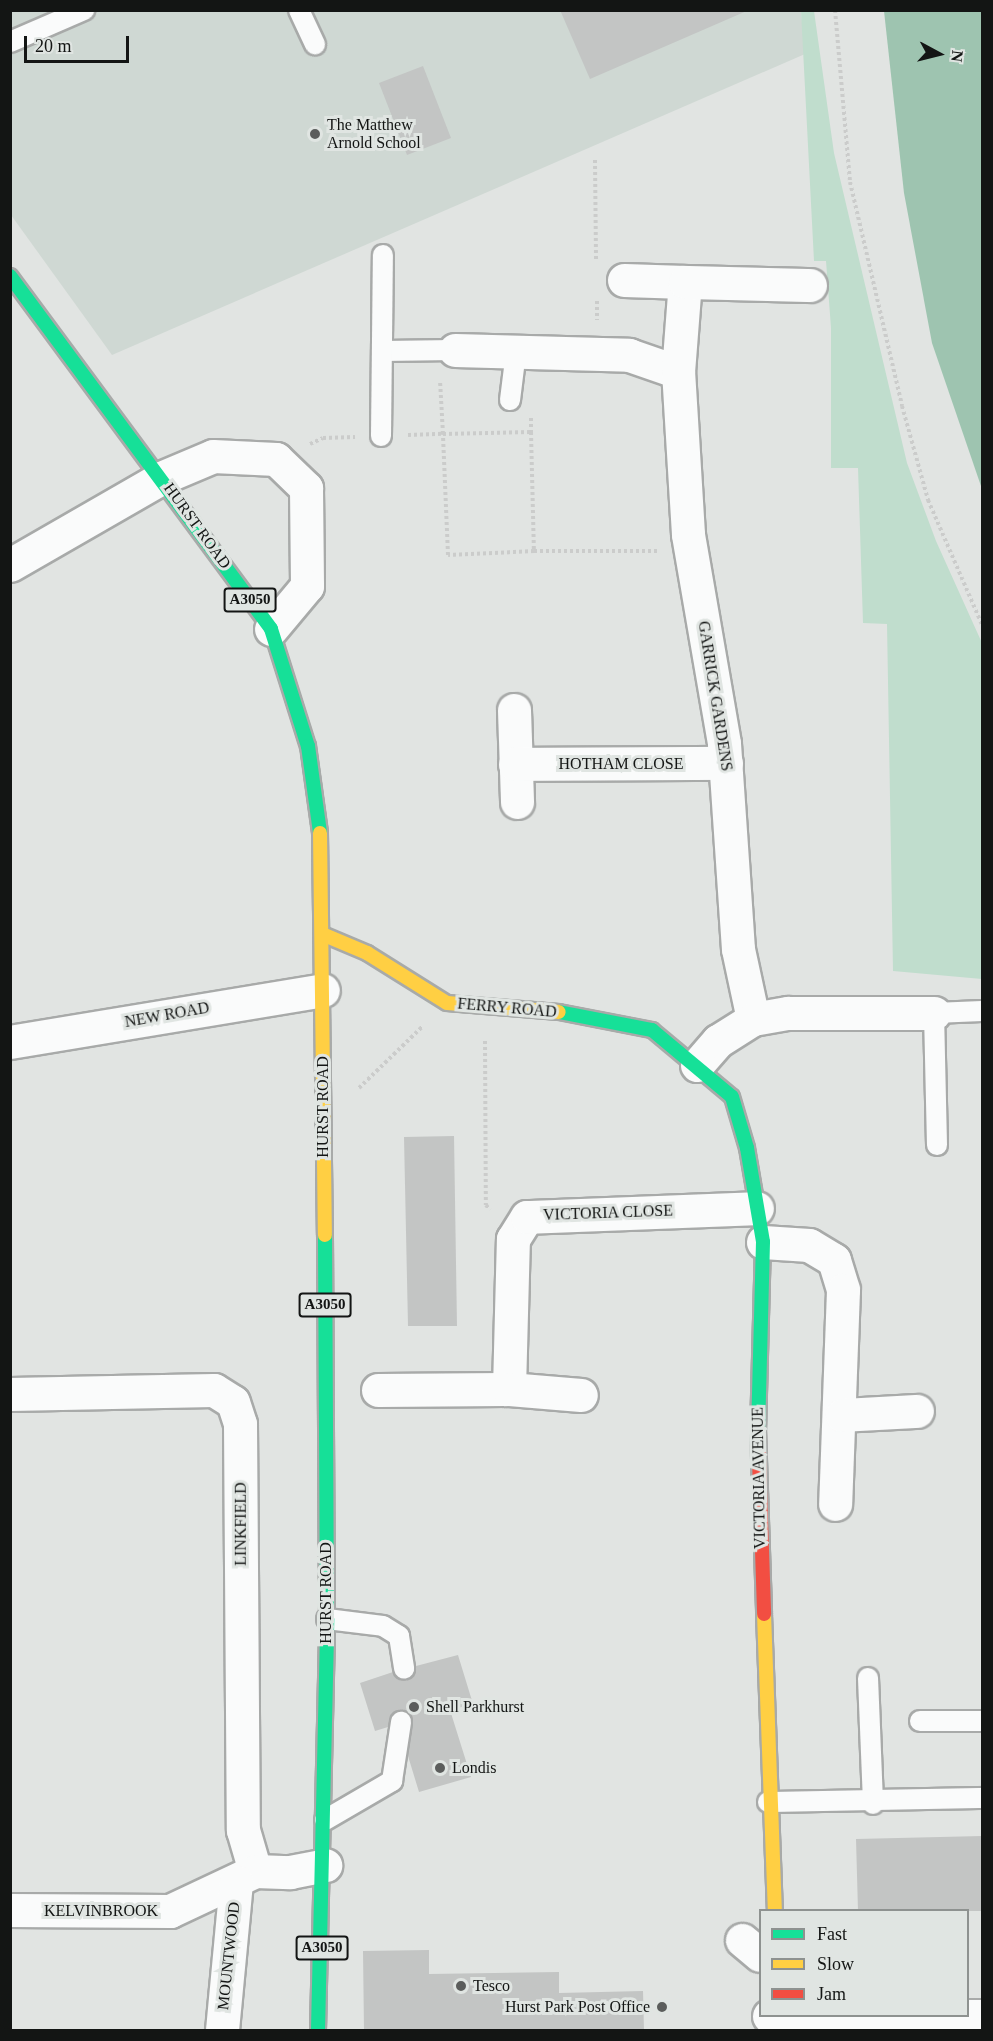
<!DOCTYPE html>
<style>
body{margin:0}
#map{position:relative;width:993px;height:2041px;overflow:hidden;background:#e1e4e2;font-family:"Times New Roman",serif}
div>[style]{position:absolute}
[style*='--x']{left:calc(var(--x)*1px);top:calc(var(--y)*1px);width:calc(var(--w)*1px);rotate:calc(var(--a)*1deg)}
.built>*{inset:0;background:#cfd8d3}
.green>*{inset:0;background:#c0ddcd}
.water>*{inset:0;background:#9ec4b0}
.building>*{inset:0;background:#c3c5c4}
.path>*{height:4px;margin-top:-2px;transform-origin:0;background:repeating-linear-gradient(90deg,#cbcccb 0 3px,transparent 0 6px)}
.roads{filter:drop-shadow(2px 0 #a8aaa9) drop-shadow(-2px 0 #a8aaa9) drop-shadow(0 2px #a8aaa9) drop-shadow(0 -2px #a8aaa9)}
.lane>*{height:20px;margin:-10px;padding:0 10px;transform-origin:10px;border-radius:10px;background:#fafbfb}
.street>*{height:33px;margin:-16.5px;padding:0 16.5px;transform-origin:16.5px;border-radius:16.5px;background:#fafbfb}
.fast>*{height:14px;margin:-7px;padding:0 7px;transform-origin:7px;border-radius:7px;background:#16e098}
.slow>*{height:14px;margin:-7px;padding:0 7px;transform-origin:7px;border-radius:7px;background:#ffcf43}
.jam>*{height:14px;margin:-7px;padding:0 7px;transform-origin:7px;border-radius:7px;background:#f24e42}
.dots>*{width:16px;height:16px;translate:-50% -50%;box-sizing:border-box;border:3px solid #e0e5e2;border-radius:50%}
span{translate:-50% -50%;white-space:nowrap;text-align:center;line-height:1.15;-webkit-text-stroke:6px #e0e5e2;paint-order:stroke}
.shield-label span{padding:2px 4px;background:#e0e5e2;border:2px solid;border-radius:4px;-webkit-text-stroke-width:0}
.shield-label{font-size:15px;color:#131514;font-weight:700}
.poi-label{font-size:16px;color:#131514}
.left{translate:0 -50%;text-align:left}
.right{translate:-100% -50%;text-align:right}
.street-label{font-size:16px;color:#131514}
.frame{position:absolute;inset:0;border:12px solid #131514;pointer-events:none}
.legend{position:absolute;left:759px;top:1909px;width:210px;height:108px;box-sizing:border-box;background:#e0e5e2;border:2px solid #8e9290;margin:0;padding:8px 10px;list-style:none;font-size:18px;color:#131514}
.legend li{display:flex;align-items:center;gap:12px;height:30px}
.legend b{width:30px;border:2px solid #8e9290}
.north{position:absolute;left:909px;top:24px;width:60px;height:60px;-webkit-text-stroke:4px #e0e5e2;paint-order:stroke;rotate:97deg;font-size:16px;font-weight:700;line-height:24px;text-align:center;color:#131514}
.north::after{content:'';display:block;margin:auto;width:21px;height:27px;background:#131514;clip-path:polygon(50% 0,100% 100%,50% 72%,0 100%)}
.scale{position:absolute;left:24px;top:36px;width:105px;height:27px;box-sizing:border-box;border:3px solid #131514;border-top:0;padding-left:8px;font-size:18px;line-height:21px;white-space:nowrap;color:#131514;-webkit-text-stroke:4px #e0e5e2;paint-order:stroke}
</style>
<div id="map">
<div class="built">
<div style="clip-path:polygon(10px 11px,801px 11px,805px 54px,112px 355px,11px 215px)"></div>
</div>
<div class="green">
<div style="clip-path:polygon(801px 11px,814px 11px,834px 153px,907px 463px,936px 541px,982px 643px,982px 979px,893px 971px,887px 624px,863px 623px,858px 468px,831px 468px,831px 328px,826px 261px,814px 261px)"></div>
</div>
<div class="water">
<div style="clip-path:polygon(884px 11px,982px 11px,982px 489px,932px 343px,904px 193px)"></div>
</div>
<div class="building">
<div style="clip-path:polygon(560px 10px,749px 10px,590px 79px)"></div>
<div style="clip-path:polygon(423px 66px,451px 138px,407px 155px,379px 83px)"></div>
<div style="clip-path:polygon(454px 1136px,457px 1326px,408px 1326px,404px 1137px)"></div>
<div style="clip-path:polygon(458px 1655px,473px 1704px,450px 1710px,471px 1777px,419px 1792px,408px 1756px,412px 1717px,397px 1711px,388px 1727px,375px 1731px,360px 1683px,393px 1672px,406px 1681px,415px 1674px,416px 1666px)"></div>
<div style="clip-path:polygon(982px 1836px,982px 1911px,858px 1911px,856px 1839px)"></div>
<div style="clip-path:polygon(429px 1950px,429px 1974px,559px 1972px,559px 1993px,643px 1991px,644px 2031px,364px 2031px,363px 1951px)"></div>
</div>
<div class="path">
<div style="--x:835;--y:10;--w:173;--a:85"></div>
<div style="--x:850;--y:182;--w:230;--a:76.9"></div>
<div style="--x:902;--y:406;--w:98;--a:74.5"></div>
<div style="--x:928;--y:500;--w:136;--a:66.6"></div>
<div style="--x:595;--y:160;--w:100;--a:89.4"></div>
<div style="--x:597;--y:301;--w:19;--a:90"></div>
<div style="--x:531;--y:418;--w:14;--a:90"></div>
<div style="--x:408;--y:435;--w:35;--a:-2"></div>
<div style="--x:443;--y:434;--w:53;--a:-93.2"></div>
<div style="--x:310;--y:444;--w:14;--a:-25"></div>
<div style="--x:323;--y:438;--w:32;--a:-2"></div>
<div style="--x:534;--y:551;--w:86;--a:177.3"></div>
<div style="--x:448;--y:555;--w:121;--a:-92.4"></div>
<div style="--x:443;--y:434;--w:88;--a:-1.3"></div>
<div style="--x:531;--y:432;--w:119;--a:88.6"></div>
<div style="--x:534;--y:551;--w:124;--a:0"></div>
<div style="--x:485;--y:1041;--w:164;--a:89.7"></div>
<div style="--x:486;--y:1205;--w:6;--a:51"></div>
<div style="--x:359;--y:1088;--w:88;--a:-44.1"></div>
</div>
<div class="roads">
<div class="lane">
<div style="--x:299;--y:10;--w:38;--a:65"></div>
<div style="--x:10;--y:42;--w:81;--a:-23.4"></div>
<div style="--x:383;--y:351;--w:72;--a:-0.8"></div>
<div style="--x:510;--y:400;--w:48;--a:-82.9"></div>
<div style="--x:381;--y:436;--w:181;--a:-89.4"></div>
<div style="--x:937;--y:1145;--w:132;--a:-91.3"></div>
<div style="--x:934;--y:1013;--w:48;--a:-2.4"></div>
<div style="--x:327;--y:1619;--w:56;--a:7.1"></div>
<div style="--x:383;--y:1626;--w:19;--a:32"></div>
<div style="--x:399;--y:1636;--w:33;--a:81"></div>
<div style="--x:868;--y:1678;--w:126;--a:87.7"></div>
<div style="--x:920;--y:1721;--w:62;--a:0"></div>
<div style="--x:768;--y:1802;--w:214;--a:-1.1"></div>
<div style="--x:325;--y:1820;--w:78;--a:-30.2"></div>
<div style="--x:392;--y:1781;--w:60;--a:-81.3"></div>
</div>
<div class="street">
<div style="--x:624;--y:280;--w:61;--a:1.9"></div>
<div style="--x:455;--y:350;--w:174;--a:1.6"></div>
<div style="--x:629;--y:355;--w:52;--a:19.1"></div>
<div style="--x:10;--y:565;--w:174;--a:-29.9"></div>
<div style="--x:161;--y:478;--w:56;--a:-22.9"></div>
<div style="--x:213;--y:456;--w:63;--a:2.7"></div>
<div style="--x:276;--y:459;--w:42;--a:44"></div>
<div style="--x:306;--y:488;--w:98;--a:89.4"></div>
<div style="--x:307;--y:586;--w:56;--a:129.9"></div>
<div style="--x:514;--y:710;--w:92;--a:88.1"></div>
<div style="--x:515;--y:764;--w:211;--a:-0.3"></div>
<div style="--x:753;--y:1019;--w:72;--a:-102.1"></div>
<div style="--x:738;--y:949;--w:206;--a:-93.9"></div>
<div style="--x:724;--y:743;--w:212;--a:-99.8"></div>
<div style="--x:688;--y:534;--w:162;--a:-93.5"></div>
<div style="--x:678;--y:372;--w:90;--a:-85.6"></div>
<div style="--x:685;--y:282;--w:125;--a:1.4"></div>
<div style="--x:10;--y:1042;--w:317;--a:-9.4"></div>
<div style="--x:697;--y:1065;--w:32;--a:-49"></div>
<div style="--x:718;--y:1041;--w:41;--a:-32.2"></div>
<div style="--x:753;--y:1019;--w:36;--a:-10"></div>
<div style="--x:788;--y:1013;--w:146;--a:0"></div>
<div style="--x:763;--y:1242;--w:46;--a:3.7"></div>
<div style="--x:809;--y:1245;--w:29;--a:31"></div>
<div style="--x:834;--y:1260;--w:31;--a:73"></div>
<div style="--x:843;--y:1290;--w:214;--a:92.1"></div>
<div style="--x:509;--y:1389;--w:150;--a:-88.5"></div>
<div style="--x:513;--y:1239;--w:26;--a:-58"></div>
<div style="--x:527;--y:1217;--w:230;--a:-2.2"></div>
<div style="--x:378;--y:1390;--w:131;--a:-0.4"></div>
<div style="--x:509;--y:1389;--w:72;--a:4.8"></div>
<div style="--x:10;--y:1394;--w:204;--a:-1.1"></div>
<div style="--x:214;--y:1390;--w:22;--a:32"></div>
<div style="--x:233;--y:1402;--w:23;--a:72"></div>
<div style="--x:240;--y:1424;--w:406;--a:89.6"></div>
<div style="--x:243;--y:1830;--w:43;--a:73.7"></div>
<div style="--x:842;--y:1415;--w:75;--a:-3.1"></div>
<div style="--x:10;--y:1910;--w:160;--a:0.4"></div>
<div style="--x:170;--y:1911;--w:94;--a:-25.2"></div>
<div style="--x:255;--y:1871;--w:35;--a:2"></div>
<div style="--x:290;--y:1872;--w:36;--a:-11"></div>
<div style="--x:742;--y:1940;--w:23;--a:40"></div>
<div style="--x:769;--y:2016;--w:213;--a:0"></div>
<div style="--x:222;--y:2030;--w:149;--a:-84.6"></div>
</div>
<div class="fast">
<div style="--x:10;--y:276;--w:439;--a:53.5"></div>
<div style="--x:271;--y:629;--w:123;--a:72.5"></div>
<div style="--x:308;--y:746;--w:88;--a:82.1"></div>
<div style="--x:559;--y:1012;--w:95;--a:11"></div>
<div style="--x:652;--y:1030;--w:104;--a:39.9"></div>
<div style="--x:732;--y:1097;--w:53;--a:73.6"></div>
<div style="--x:747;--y:1148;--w:95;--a:80.3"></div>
<div style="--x:763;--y:1242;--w:187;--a:91.5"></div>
<div style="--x:318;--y:2030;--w:411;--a:-88.7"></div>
<div style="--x:327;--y:1619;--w:384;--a:-90.3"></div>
</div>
<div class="slow">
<div style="--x:320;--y:833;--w:402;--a:89.3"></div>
<div style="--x:322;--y:934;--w:49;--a:22.9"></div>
<div style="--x:367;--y:953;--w:94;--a:32"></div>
<div style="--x:447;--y:1003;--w:112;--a:4.6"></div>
<div style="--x:764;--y:1614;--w:296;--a:87.9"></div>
</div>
<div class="jam">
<div style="--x:758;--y:1429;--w:185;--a:88.1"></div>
</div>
</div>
<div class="dots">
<div style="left:315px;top:134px;background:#5b5d5c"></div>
<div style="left:414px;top:1707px;background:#5b5d5c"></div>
<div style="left:440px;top:1768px;background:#5b5d5c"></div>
<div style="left:461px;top:1986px;background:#5b5d5c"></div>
<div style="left:662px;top:2007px;background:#5b5d5c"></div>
</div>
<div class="shield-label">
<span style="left:250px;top:600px">A3050</span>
<span style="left:325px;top:1305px">A3050</span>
<span style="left:322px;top:1948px">A3050</span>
</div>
<div class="poi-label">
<span class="left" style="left:327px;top:134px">The Matthew<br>Arnold School</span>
<span class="left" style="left:426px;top:1707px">Shell Parkhurst</span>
<span class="left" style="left:452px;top:1768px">Londis</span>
<span class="left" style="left:473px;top:1986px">Tesco</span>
<span class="right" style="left:650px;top:2007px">Hurst Park Post Office</span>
</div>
<div class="street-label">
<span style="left:197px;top:526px;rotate:54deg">HURST ROAD</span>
<span style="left:715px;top:696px;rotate:81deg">GARRICK GARDENS</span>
<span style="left:621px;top:764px">HOTHAM CLOSE</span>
<span style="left:507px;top:1008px;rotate:5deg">FERRY ROAD</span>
<span style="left:167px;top:1015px;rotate:-10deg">NEW ROAD</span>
<span style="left:323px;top:1107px;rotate:-90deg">HURST ROAD</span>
<span style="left:608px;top:1213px;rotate:-2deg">VICTORIA CLOSE</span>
<span style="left:759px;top:1478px;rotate:-91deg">VICTORIA AVENUE</span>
<span style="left:241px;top:1524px;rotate:-90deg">LINKFIELD</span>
<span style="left:326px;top:1593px;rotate:-90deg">HURST ROAD</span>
<span style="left:101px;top:1911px">KELVINBROOK</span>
<span style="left:229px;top:1956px;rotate:-84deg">MOUNTWOOD</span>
</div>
<div class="frame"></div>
<ul class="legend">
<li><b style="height:8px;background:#16e098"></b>Fast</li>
<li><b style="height:8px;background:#ffcf43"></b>Slow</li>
<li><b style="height:8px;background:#f24e42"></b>Jam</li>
</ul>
<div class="north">N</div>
<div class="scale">20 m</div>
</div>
